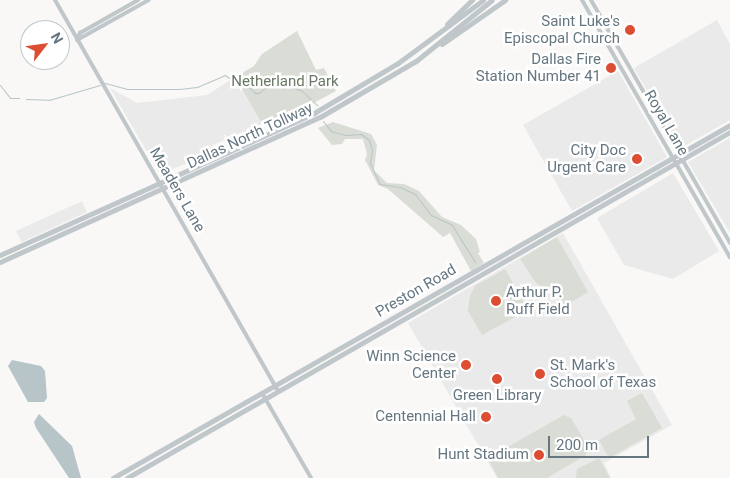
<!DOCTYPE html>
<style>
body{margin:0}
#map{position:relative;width:730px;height:478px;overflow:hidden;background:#f9f8f6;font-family:Roboto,sans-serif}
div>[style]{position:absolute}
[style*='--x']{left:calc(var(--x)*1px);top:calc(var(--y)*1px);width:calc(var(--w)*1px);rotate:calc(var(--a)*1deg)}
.built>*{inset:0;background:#e9eae9}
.green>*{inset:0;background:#d9ddd5}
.water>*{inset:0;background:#b8c5c8}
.stream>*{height:1px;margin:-0.5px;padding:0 0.5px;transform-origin:0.5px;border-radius:0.5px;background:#b8c5c8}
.secondary>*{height:4px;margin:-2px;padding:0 2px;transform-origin:2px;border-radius:2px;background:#c0c7cb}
.primary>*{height:4.5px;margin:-2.25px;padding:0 2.25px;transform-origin:2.25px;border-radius:2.25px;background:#c0c7cb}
.highway>*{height:5px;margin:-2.5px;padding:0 2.5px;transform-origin:2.5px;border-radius:2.5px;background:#c0c7cb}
.dots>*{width:14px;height:14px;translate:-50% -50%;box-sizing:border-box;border:2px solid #fff;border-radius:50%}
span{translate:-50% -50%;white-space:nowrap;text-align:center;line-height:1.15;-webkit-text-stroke:5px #fff;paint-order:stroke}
.poi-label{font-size:15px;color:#657680}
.right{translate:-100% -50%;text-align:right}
.left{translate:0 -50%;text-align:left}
.park-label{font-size:15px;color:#697864}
.street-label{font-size:15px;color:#657680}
.north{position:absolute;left:20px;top:20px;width:50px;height:50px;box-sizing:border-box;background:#fff;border:1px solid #c1c8cc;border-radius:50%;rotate:60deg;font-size:14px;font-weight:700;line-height:20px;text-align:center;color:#657680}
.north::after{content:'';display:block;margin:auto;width:18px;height:22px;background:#dc4d32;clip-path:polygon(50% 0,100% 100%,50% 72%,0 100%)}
.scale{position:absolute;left:548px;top:436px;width:101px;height:22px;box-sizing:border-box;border:2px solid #657680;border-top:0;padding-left:6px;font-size:15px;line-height:18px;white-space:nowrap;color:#657680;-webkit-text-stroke:4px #fff;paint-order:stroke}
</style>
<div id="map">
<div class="built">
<div style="clip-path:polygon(717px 20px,730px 44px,730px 120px,681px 148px,634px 68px)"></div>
<div style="clip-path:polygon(618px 71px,667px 157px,572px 211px,523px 125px)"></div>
<div style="clip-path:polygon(235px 77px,262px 124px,213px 145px,215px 152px,160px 174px,110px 88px,137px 103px,207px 95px)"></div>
<div style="clip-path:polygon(730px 138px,730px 233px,688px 162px)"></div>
<div style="clip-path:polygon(673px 173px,719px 251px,673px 279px,624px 265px,597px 218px)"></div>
<div style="clip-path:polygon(82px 201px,87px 212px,22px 242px,16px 231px)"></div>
<div style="clip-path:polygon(563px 233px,672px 425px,604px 463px,611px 478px,497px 478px,408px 323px)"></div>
</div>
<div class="green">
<div style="clip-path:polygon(297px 31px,316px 70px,324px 68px,336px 91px,295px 113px,262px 124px,235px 77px,254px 66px,262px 54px)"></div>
<div style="clip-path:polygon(333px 122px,371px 134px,377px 145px,374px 170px,387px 183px,404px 184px,419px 191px,442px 217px,461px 225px,476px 239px,480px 252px,478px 253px,484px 263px,471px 271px,450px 233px,443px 237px,388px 189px,378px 185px,365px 160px,367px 154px,363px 139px,345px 139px,342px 144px,332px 145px,318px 128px)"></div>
<div style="clip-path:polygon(557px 237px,588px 292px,565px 306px,559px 297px,536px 283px,520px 259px)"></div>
<div style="clip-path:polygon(505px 269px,528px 310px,482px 335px,468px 311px,470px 296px,475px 286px)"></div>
<div style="clip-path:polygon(642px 393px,662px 428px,609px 458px,599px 440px,636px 419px,627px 401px)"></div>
<div style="clip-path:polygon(564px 415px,571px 418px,587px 445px,586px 455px,547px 478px,498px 478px,488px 458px)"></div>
<div style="clip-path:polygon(599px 458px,610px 478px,576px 478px,577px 469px)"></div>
</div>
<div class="water">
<div style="clip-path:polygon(12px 360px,41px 366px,45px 371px,47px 398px,44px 402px,28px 402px,8px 366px)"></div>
<div style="clip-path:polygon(39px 414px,72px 446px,81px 478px,69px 478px,36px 428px,34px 422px)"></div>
</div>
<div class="stream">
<div style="--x:105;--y:83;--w:23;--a:15"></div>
<div style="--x:127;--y:89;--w:52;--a:0"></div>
<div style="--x:179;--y:89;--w:18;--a:-6"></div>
<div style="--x:197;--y:87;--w:30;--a:-23"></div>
<div style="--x:225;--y:75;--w:12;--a:35"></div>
<div style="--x:235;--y:82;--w:11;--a:10"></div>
<div style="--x:246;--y:84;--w:13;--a:45"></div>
<div style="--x:255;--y:93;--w:4;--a:0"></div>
<div style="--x:259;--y:93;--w:15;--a:-42"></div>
<div style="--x:270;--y:83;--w:13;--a:4"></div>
<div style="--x:283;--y:84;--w:20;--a:20"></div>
<div style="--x:302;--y:91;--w:21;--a:43"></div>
<div style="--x:0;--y:85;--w:16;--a:52"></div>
<div style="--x:10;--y:98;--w:9;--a:0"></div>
<div style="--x:26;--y:99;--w:23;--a:2"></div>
<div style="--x:49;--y:100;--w:53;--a:-16.4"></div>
<div style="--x:323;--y:121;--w:13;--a:51"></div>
<div style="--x:331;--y:131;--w:15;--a:16"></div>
<div style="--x:345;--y:135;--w:16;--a:-4"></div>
<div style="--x:361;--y:134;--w:10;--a:37"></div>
<div style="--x:369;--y:140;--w:10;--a:73"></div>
<div style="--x:372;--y:150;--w:13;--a:99"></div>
<div style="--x:370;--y:163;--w:23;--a:65"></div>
<div style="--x:380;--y:184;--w:20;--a:9"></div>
<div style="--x:400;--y:187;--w:17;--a:25"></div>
<div style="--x:415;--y:194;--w:26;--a:53"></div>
<div style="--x:431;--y:215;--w:23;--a:25"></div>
<div style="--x:452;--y:225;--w:44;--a:58.1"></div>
</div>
<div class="secondary">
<div style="--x:55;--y:0;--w:451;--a:60.3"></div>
<div style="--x:582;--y:0;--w:297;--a:60.1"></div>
<div style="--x:591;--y:0;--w:280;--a:60.2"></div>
<div style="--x:77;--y:40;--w:82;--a:-29.1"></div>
<div style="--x:77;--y:40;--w:8;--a:-67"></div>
<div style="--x:80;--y:33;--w:67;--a:-29.6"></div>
<div style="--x:262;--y:393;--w:98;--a:60"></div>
</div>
<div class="primary">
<div style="--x:113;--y:478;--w:711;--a:-29.77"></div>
<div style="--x:127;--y:478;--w:695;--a:-29.85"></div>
</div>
<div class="highway">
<div style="--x:447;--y:24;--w:35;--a:-44"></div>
<div style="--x:442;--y:44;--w:77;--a:-34.9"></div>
<div style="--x:0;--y:255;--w:345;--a:-24.3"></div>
<div style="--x:314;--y:113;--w:98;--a:-30.8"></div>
<div style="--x:398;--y:63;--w:106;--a:-36.5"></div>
<div style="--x:0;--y:262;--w:351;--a:-24.4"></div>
<div style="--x:320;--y:117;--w:111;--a:-30.3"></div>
<div style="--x:416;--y:61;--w:97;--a:-38.8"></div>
</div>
<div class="dots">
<div style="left:630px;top:30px;background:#dc4d32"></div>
<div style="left:611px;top:68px;background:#dc4d32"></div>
<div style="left:637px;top:159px;background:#dc4d32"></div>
<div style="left:496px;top:301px;background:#dc4d32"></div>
<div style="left:466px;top:365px;background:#dc4d32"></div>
<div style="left:540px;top:374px;background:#dc4d32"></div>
<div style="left:497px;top:379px;background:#dc4d32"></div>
<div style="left:486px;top:417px;background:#dc4d32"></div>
<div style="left:539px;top:455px;background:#dc4d32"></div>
</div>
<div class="poi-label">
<span class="right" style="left:620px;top:30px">Saint Luke's<br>Episcopal Church</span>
<span class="right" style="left:601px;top:68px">Dallas Fire<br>Station Number 41</span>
<span class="right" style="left:626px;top:159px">City Doc<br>Urgent Care</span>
<span class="left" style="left:506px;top:301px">Arthur P.<br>Ruff Field</span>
<span class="right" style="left:456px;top:365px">Winn Science<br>Center</span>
<span class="left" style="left:550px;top:374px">St. Mark's<br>School of Texas</span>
<span style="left:497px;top:396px">Green Library</span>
<span class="right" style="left:476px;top:417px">Centennial Hall</span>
<span class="right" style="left:529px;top:455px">Hunt Stadium</span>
</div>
<div class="park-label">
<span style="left:285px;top:82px">Netherland Park</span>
</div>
<div class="street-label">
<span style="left:666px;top:123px;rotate:60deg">Royal Lane</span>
<span style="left:250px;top:136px;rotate:-25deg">Dallas North Tollway</span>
<span style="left:177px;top:190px;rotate:60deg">Meaders Lane</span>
<span style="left:416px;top:291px;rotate:-30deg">Preston Road</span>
</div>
<div class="north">N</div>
<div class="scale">200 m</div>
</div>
